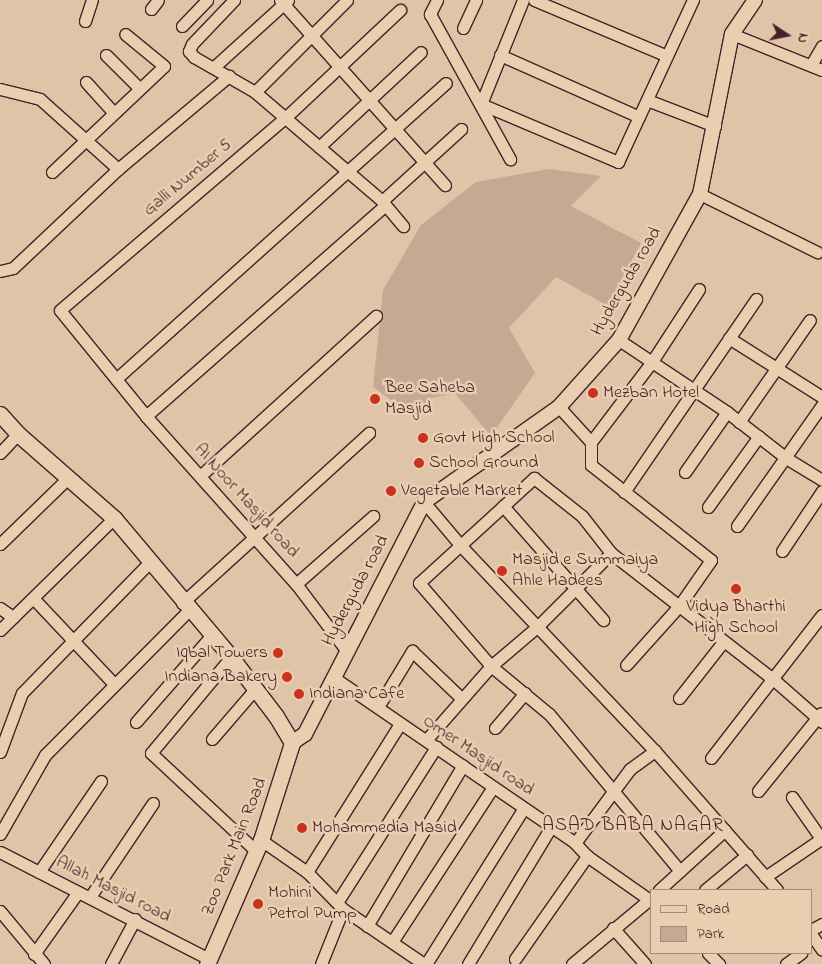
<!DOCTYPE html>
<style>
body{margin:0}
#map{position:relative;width:822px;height:964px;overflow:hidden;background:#dfc4a8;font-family:"Indie Flower",sans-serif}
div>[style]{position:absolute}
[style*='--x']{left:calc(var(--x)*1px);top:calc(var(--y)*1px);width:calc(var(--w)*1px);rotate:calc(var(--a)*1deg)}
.green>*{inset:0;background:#c7a893}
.roads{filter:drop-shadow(1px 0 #4a1f2b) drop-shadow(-1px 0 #4a1f2b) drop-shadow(0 1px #4a1f2b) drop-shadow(0 -1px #4a1f2b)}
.minor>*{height:11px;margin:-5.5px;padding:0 5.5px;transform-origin:5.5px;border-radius:5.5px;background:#e9ceb0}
.tertiary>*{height:14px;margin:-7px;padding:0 7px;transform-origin:7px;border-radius:7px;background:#e9ceb0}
.secondary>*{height:15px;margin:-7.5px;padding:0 7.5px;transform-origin:7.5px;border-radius:7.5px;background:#e9ceb0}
.dots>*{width:14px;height:14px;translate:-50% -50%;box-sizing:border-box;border:2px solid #e9ceb0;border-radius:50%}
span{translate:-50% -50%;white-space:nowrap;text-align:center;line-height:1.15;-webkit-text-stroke:5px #e9ceb0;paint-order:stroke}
.street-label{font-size:18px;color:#4a1f2b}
.poi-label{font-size:18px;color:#4a1f2b}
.left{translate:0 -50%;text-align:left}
.right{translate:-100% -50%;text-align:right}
.neighbourhood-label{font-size:19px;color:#4a1f2b;letter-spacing:1px}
.legend{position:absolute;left:650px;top:889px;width:162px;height:65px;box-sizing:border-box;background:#e9ceb0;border:1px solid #a9887b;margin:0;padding:6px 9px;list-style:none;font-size:15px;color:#4a1f2b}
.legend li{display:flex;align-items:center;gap:10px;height:25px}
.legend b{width:25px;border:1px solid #a9887b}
.north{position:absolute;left:762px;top:10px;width:50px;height:50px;-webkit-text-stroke:4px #e9ceb0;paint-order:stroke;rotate:101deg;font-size:14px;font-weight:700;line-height:20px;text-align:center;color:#4a1f2b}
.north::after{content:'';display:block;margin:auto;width:18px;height:22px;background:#4a1f2b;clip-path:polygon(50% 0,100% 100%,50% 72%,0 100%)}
</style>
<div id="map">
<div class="green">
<div style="clip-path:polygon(549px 169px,601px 176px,571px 206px,641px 243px,608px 306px,556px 277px,509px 328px,535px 373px,491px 436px,455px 393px,432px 398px,415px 417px,373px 387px,383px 290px,421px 225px,476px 182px)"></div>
</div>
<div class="roads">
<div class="minor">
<div style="--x:234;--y:0;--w:61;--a:133.7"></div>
<div style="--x:192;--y:44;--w:8;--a:113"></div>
<div style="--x:189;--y:51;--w:8;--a:50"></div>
<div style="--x:194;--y:57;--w:70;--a:29.8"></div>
<div style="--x:255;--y:92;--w:167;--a:40.6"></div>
<div style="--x:382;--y:201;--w:33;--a:50"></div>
<div style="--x:280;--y:0;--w:248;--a:48.3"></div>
<div style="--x:437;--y:0;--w:16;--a:117"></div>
<div style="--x:430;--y:14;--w:166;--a:61.1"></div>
<div style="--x:523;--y:0;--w:112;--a:112"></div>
<div style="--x:481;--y:104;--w:149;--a:22.9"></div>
<div style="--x:618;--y:162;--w:179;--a:-65.2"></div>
<div style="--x:534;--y:0;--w:144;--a:22.8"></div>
<div style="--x:151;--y:9;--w:11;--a:-52"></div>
<div style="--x:85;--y:21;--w:22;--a:-72"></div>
<div style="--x:182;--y:26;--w:36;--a:-46"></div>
<div style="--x:463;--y:28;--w:31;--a:-65"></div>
<div style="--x:732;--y:34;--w:97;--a:21.8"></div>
<div style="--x:106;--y:55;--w:47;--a:45"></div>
<div style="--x:500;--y:55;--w:152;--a:24"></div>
<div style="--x:811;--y:65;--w:22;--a:-60"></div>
<div style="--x:214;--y:67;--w:100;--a:-42.2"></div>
<div style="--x:86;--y:82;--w:40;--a:48"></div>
<div style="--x:0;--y:89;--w:41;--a:14"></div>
<div style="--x:40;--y:99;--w:105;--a:41.9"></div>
<div style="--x:255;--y:92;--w:130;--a:-45"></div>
<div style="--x:647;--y:100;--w:73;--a:20.9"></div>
<div style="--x:319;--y:147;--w:139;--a:-43"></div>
<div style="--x:52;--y:172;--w:154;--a:-43.4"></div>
<div style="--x:164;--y:66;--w:50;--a:-140.6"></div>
<div style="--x:700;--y:194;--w:131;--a:26.4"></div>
<div style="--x:382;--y:201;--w:107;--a:-42.3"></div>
<div style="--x:0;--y:271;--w:13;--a:-13"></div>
<div style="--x:13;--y:268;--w:144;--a:-43.3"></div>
<div style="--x:118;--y:169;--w:145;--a:-40"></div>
<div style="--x:729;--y:338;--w:110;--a:32.4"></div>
<div style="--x:619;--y:340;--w:130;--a:33.7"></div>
<div style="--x:727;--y:412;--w:75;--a:37.9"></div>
<div style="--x:786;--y:458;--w:42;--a:31.4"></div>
<div style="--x:116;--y:379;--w:443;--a:-41.9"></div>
<div style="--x:559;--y:407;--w:47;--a:47.6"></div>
<div style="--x:591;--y:442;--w:23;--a:90"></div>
<div style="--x:591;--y:465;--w:153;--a:38.4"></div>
<div style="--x:711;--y:560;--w:56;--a:124.8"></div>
<div style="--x:679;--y:606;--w:79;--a:131.9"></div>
<div style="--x:146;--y:416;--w:319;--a:-41.4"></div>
<div style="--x:739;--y:422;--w:124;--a:-55.2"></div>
<div style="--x:591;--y:442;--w:99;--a:-52.8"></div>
<div style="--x:651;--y:363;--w:88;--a:-57"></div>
<div style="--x:0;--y:453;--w:26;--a:-47"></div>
<div style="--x:685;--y:472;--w:73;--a:-55"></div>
<div style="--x:200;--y:476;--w:238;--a:-42.3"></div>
<div style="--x:624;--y:492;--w:234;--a:-55.6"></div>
<div style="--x:424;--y:502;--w:57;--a:49.9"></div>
<div style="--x:461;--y:546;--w:282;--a:46.6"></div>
<div style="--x:655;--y:751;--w:185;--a:48.7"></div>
<div style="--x:503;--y:506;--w:152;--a:48.7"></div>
<div style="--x:708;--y:507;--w:87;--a:-54.3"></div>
<div style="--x:737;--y:526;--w:148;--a:-54.9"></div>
<div style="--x:0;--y:544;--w:96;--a:-44.2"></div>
<div style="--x:782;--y:551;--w:72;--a:-56.3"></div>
<div style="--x:296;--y:584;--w:103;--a:-41.4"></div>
<div style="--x:33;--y:598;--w:118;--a:46.7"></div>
<div style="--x:182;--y:603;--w:253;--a:-42.3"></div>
<div style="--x:0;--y:608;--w:16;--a:35"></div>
<div style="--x:0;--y:630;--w:160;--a:-44.5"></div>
<div style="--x:346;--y:650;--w:83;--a:-127.1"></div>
<div style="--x:296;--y:584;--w:225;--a:-131.8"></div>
<div style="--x:146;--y:416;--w:136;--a:-129.1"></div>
<div style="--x:60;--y:310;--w:296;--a:-40.5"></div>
<div style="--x:285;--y:118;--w:158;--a:-43.2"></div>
<div style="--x:231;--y:657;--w:125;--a:129.8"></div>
<div style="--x:151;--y:753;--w:144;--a:43"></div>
<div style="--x:333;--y:677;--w:293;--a:34.4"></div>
<div style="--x:575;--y:843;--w:18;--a:47"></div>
<div style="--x:587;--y:856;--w:78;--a:35.1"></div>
<div style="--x:679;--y:698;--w:71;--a:-51.8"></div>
<div style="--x:378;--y:707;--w:66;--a:-58.7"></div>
<div style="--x:412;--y:651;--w:69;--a:43.8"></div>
<div style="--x:136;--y:722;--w:114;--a:-48.9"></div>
<div style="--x:495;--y:728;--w:46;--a:-49.4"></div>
<div style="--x:212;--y:739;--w:66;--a:-49.3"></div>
<div style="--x:427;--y:739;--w:97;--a:-48.8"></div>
<div style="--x:491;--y:666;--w:62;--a:-40.4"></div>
<div style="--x:538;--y:626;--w:103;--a:-45"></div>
<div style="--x:0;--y:752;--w:63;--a:-69.6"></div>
<div style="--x:22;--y:693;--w:185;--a:-45.7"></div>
<div style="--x:711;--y:758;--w:181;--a:-52.2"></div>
<div style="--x:758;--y:791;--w:100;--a:-51.1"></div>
<div style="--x:792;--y:797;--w:52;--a:55.1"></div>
<div style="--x:0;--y:834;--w:91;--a:-60.3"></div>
<div style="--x:45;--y:755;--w:206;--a:-45.2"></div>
<div style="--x:261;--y:840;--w:56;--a:34.8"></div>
<div style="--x:307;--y:872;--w:52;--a:45.8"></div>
<div style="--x:343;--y:909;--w:98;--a:34.2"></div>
<div style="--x:575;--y:843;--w:92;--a:-53.4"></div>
<div style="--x:630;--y:769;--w:31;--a:-36"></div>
<div style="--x:0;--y:852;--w:235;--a:27.1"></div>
<div style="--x:680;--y:871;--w:204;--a:-129.8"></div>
<div style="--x:549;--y:714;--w:75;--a:-140.4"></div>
<div style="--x:491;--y:666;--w:110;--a:-130.9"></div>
<div style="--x:419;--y:583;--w:156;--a:-42.4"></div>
<div style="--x:534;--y:478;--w:61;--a:38.4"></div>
<div style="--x:582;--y:516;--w:47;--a:51.9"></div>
<div style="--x:611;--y:553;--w:205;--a:37.9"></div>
<div style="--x:773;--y:679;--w:65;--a:41.3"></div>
<div style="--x:39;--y:872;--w:110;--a:-55.7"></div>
<div style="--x:307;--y:872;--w:175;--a:-57.9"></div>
<div style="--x:765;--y:877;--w:68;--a:-34.2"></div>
<div style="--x:659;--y:890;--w:89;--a:-42.3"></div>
<div style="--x:705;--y:890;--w:55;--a:-39.8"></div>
<div style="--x:90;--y:897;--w:113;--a:-56.2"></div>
<div style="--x:338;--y:901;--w:183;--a:-57.5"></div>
<div style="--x:0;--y:911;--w:69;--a:50.3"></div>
<div style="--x:367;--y:926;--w:187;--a:-59.2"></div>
<div style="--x:613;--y:928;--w:48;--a:48.4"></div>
<div style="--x:811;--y:930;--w:13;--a:-29"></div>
<div style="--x:811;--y:934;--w:19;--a:55"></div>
<div style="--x:392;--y:942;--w:185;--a:-56.9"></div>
<div style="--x:708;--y:953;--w:16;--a:45"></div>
<div style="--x:34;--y:954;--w:76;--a:-54.6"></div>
<div style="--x:515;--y:959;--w:126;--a:-55"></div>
<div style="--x:111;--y:964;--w:51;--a:-61.9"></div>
<div style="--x:321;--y:964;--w:59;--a:-68.2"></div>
<div style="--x:426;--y:964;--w:184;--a:-57.9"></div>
<div style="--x:468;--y:964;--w:160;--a:-58.8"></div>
<div style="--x:572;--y:964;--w:103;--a:-39.9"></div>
<div style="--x:786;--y:964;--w:19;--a:-36"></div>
</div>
<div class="tertiary">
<div style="--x:292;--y:743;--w:16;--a:-35"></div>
<div style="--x:305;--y:734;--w:261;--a:-62.8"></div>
<div style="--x:424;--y:502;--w:165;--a:-35.1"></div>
<div style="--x:559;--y:407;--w:90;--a:-48.2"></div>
<div style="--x:619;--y:340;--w:167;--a:-61"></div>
<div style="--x:700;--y:194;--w:163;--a:-78.7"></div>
<div style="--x:732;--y:34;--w:41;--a:-55.9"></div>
</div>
<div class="secondary">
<div style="--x:0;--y:414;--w:27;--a:48"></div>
<div style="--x:18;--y:434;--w:128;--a:41.2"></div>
<div style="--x:114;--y:518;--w:182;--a:49.9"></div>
<div style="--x:231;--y:657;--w:74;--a:52.7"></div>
<div style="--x:276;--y:716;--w:31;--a:59"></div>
<div style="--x:292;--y:743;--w:102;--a:107.7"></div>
<div style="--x:261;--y:840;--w:135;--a:113.5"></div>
</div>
</div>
<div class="dots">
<div style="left:593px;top:393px;background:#c8321e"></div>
<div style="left:375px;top:399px;background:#c8321e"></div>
<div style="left:423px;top:438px;background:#c8321e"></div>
<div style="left:419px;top:463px;background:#c8321e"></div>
<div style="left:391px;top:491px;background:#c8321e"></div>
<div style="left:502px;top:571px;background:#c8321e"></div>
<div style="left:736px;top:589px;background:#c8321e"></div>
<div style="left:278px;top:653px;background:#c8321e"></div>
<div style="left:287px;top:677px;background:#c8321e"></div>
<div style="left:299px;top:694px;background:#c8321e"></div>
<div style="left:302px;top:828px;background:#c8321e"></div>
<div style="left:258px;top:904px;background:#c8321e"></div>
</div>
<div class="street-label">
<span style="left:188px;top:178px;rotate:-40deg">Galli Number 5</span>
<span style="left:627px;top:282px;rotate:-60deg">Hyderguda road</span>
<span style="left:246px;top:501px;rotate:48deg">AI Noor Masjid road</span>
<span style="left:356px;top:591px;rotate:-62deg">Hyderguda road</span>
<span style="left:478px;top:756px;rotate:34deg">Omer Masjid road</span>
<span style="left:235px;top:847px;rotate:-68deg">Zoo Park Main Road</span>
<span style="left:113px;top:890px;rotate:27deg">Allah Masjid road</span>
</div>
<div class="poi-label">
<span class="left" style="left:385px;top:399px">Bee Saheba<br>Masjid</span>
<span class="left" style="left:603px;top:393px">Mezban Hotel</span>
<span class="left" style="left:433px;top:438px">Govt High School</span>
<span class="left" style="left:429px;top:463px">School Ground</span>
<span class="left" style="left:401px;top:491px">Vegetable Market</span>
<span class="left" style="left:512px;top:571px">Masjid e Summaiya<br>Ahle Hadees</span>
<span style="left:736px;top:618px">Vidya Bharthi<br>High School</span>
<span class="right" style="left:268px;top:653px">Iqbal Towers</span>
<span class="right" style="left:277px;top:677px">Indiana Bakery</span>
<span class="left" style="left:309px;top:694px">Indiana Cafe</span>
<span class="left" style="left:312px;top:828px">Mohammedia Masid</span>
<span class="left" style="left:268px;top:904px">Mohini<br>Petrol Pump</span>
</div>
<div class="neighbourhood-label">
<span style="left:633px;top:826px">ASAD BABA NAGAR</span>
</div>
<ul class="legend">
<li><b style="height:6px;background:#e9ceb0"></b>Road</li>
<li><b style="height:14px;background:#c7a893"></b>Park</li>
</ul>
<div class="north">N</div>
</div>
